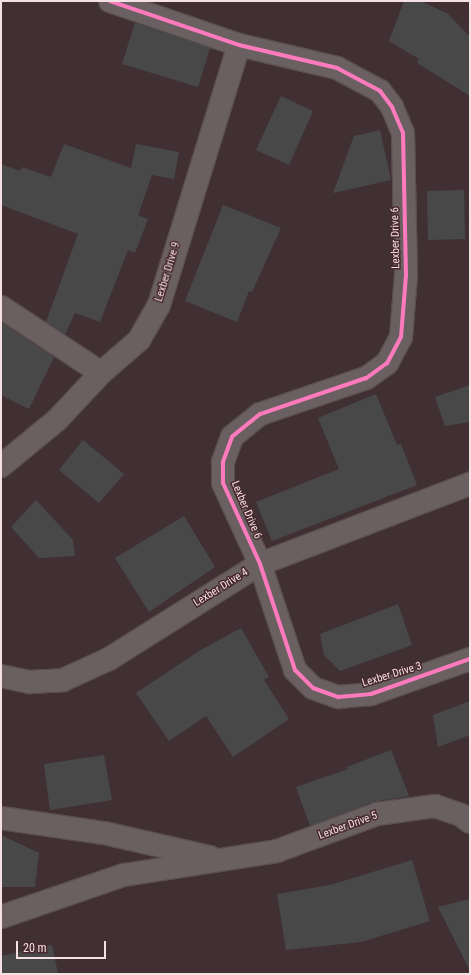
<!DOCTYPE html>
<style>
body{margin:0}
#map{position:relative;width:471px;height:975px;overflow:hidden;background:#403033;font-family:"Roboto Condensed",sans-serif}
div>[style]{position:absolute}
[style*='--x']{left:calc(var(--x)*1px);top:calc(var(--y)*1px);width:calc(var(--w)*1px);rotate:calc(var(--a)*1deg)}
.building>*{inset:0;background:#494849}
.roads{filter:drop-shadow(1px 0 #5b4e50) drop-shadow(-1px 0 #5b4e50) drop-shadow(0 1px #5b4e50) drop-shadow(0 -1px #5b4e50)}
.minor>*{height:22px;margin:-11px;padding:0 11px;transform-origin:11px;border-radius:11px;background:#6b6061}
.cycleway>*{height:4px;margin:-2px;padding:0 2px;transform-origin:2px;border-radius:2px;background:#fd7abc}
span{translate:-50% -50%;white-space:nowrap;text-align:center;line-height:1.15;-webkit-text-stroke:3px #47292f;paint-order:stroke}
.street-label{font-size:11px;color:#f5e1e4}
.frame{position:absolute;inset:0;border:2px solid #f5e1e4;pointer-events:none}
.scale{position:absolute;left:16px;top:941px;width:90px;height:18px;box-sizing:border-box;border:2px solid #f5e1e4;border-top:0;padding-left:5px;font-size:12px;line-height:14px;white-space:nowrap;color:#f5e1e4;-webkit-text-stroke:3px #47292f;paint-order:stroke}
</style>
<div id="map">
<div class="building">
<div style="clip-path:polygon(404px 1px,421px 1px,448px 14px,470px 37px,470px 96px,417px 63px,419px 59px,389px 41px)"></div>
<div style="clip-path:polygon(135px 23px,210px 48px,198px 87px,122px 64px)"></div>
<div style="clip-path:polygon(281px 96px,313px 111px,289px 165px,256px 150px)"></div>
<div style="clip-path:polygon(380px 130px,391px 180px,333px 193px,354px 136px)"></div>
<div style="clip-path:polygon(64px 144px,131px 168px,136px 144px,179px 152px,174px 179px,152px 175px,138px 215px,148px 219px,135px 253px,128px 250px,100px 322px,75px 313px,65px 334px,46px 322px,78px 234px,1px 205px,1px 164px,20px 171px,22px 167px,51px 177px)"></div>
<div style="clip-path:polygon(464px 190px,465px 239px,428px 240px,427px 191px)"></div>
<div style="clip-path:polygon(223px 205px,281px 228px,252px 292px,249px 291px,237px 322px,185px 301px)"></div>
<div style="clip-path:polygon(1px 322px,54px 357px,29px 409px,1px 395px)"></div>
<div style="clip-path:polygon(470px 385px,470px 422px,445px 426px,435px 397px)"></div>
<div style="clip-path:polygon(376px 394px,397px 445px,401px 444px,417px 485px,272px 541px,256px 502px,339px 469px,318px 418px)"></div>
<div style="clip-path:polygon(83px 440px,124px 474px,99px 503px,59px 470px)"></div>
<div style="clip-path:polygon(36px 500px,73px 540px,75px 556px,39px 558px,11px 527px)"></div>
<div style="clip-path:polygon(184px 516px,215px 567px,149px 612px,115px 558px)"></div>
<div style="clip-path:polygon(398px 604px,412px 645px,340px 671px,324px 655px,320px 634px)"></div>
<div style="clip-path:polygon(241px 628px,269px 677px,264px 680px,289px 719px,233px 757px,206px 716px,169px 741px,136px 693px,199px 651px)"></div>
<div style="clip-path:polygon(470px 701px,470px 735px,438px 747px,433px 715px)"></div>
<div style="clip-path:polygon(391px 750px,409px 796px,373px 802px,310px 826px,296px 787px,348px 769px,347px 767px)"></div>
<div style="clip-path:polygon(104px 755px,112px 800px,50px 810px,44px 764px)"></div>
<div style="clip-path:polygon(1px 835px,39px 853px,35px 887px,1px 887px)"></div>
<div style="clip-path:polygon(412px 860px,430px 921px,361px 942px,286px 950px,277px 894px,330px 885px)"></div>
<div style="clip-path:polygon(470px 899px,470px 971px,438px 907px)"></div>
<div style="clip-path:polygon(52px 945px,58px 974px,1px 974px,1px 956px)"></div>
</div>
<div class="roads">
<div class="minor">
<div style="--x:110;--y:1;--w:136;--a:18.8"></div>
<div style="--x:239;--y:45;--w:101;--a:13.2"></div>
<div style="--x:337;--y:68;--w:49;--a:28.1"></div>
<div style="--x:380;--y:91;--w:20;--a:53"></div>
<div style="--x:392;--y:107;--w:28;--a:67"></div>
<div style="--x:403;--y:133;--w:142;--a:88.8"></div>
<div style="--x:406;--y:275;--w:62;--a:94.6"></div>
<div style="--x:401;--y:337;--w:30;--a:118"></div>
<div style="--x:387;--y:363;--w:26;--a:144"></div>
<div style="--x:366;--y:378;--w:112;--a:161.2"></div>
<div style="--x:260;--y:414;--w:36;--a:141"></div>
<div style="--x:232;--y:437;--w:27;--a:110"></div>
<div style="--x:223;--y:462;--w:21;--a:90"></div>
<div style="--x:223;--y:483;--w:89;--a:65.4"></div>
<div style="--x:260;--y:564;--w:112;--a:71.7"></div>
<div style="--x:295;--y:670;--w:25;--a:45"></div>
<div style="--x:313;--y:688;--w:27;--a:20"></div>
<div style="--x:338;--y:697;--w:33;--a:-5"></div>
<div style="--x:371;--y:694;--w:105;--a:-19.5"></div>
<div style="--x:1;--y:307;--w:120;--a:33.4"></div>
<div style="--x:1;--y:466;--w:72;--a:-39.4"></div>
<div style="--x:57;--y:420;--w:64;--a:-46.9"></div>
<div style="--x:101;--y:373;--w:50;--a:-41"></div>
<div style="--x:139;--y:340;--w:40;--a:-60.3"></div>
<div style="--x:159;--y:305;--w:272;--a:-72.9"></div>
<div style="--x:1;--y:676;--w:30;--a:12"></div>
<div style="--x:30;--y:682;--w:33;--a:-3"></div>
<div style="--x:63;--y:680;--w:51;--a:-24.5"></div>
<div style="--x:109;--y:659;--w:178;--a:-32.2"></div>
<div style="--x:260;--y:564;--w:225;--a:-20.9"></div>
<div style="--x:1;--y:818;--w:104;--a:8.3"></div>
<div style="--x:104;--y:833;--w:109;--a:12.8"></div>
<div style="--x:1;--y:917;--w:130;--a:-18.9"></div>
<div style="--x:124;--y:875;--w:155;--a:-8.9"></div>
<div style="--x:277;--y:851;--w:107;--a:-20.3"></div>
<div style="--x:377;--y:814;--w:59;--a:-7.9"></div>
<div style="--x:435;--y:806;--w:28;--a:19"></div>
<div style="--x:461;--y:815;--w:11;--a:38"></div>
</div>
</div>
<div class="cycleway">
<div style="--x:110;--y:1;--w:136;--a:18.8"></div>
<div style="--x:239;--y:45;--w:101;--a:13.2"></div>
<div style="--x:337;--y:68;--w:49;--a:28.1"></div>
<div style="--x:380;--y:91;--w:20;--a:53"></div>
<div style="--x:392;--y:107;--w:28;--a:67"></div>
<div style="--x:403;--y:133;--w:142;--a:88.8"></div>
<div style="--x:406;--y:275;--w:62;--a:94.6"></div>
<div style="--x:401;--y:337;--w:30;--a:118"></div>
<div style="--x:387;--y:363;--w:26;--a:144"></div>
<div style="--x:366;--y:378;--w:112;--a:161.2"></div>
<div style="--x:260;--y:414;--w:36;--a:141"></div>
<div style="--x:232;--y:437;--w:27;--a:110"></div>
<div style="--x:223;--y:462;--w:21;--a:90"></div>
<div style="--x:223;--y:483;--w:89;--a:65.4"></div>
<div style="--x:260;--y:564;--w:112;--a:71.7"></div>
<div style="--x:295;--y:670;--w:25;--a:45"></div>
<div style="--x:313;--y:688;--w:27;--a:20"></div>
<div style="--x:338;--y:697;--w:33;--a:-5"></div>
<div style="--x:371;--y:694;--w:105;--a:-19.5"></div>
</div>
<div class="street-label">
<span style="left:396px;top:238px;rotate:-91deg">Lexber Drive 6</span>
<span style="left:168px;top:272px;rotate:-73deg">Lexber Drive 9</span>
<span style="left:246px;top:510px;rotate:67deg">Lexber Drive 6</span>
<span style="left:221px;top:588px;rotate:-32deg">Lexber Drive 4</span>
<span style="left:392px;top:675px;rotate:-17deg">Lexber Drive 3</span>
<span style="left:348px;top:826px;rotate:-20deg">Lexber Drive 5</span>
</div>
<div class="frame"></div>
<div class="scale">20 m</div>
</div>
